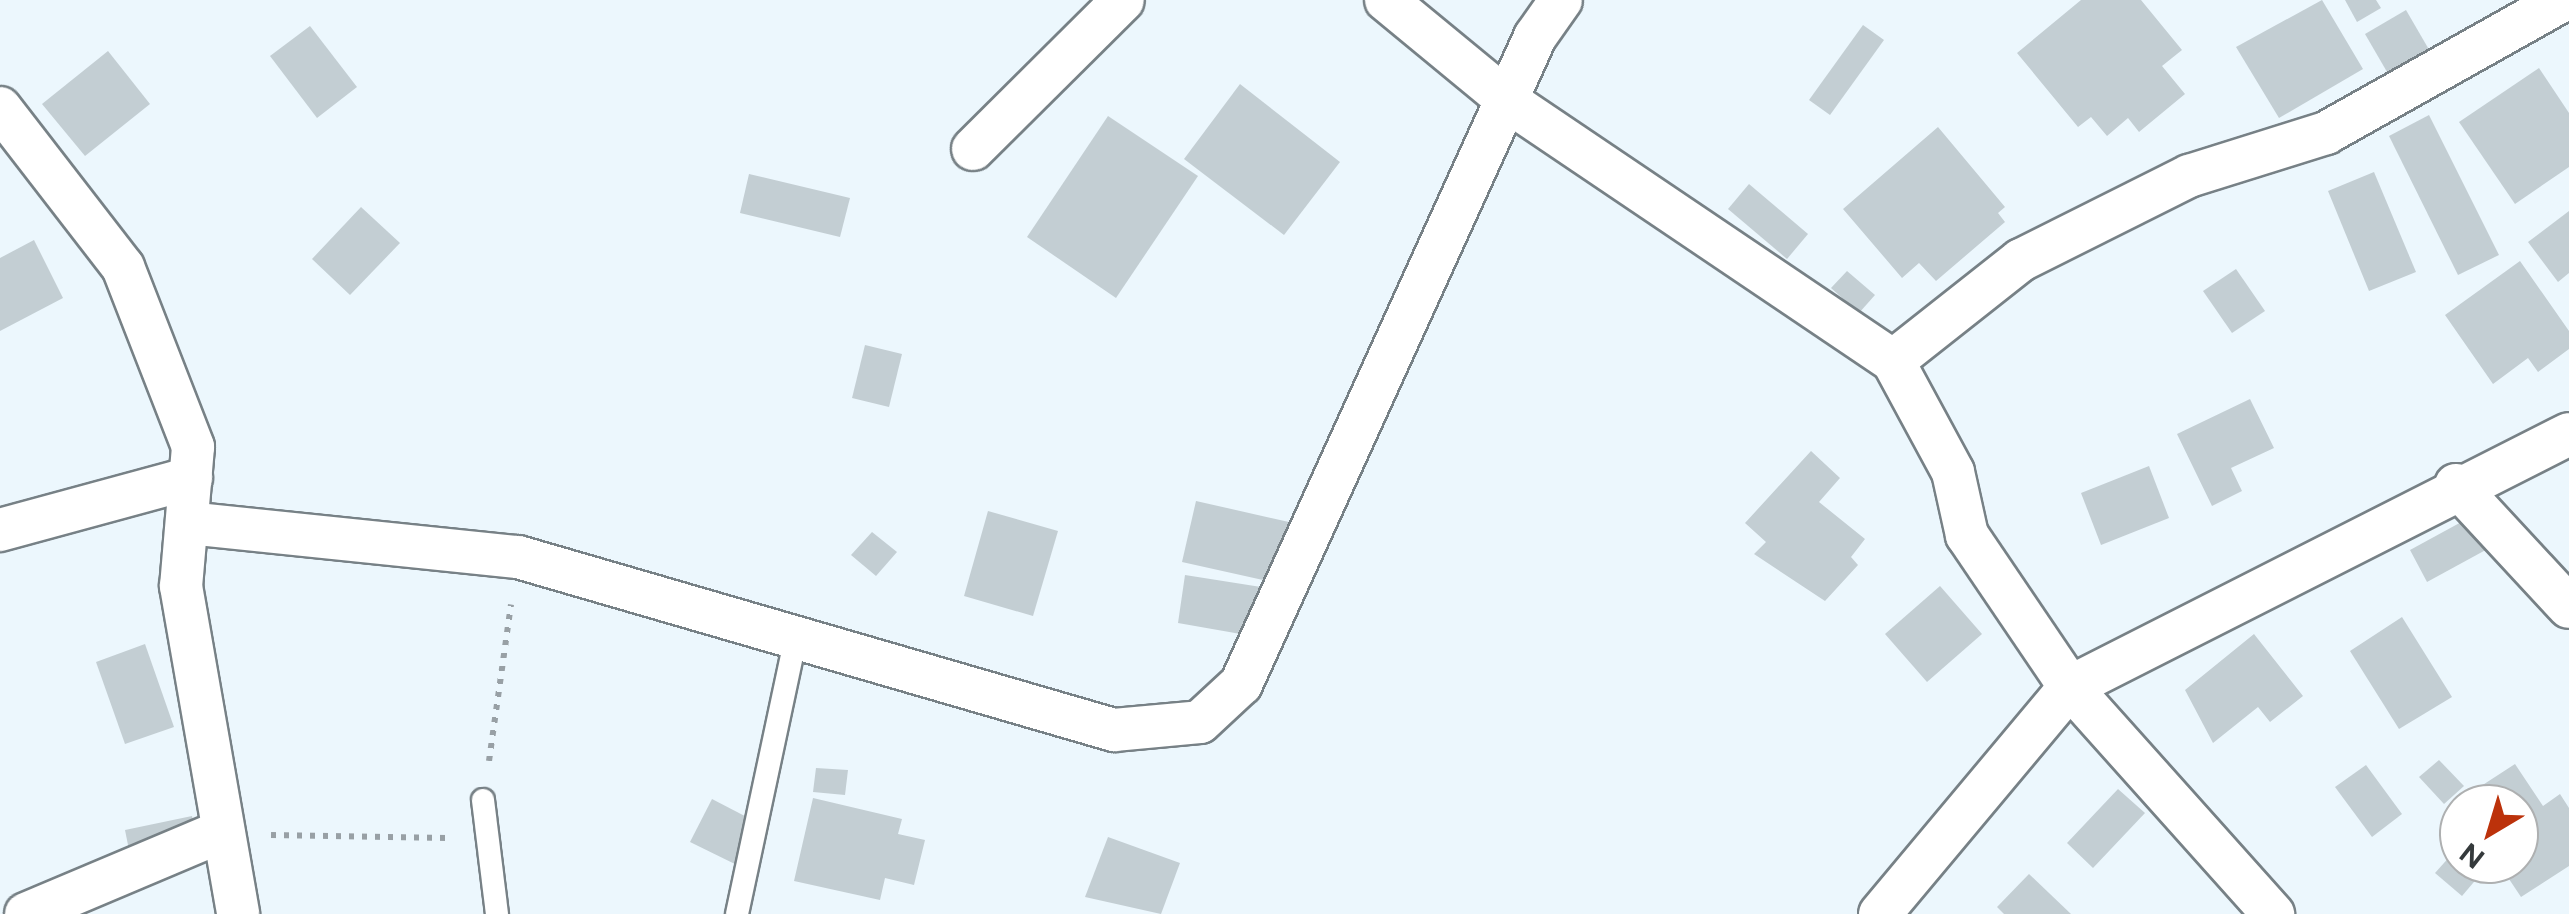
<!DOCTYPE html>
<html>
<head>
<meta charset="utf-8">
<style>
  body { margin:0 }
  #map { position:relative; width:2569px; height:914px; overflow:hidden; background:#ecf7fd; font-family:Figtree,sans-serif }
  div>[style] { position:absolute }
  .building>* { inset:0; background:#c3ced3 }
  .path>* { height:6px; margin-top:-3px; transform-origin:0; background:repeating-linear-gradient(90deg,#98a0a5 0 5px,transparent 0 13px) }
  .roads { filter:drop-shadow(2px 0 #778186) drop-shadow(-2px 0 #778186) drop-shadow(0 2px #778186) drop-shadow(0 -2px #778186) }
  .service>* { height:22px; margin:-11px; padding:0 11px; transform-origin:11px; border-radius:11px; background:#fff }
  .minor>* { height:42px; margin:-21px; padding:0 21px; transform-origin:21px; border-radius:21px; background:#fff }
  span { translate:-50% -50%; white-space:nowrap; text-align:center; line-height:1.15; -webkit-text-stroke:9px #fff; paint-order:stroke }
  .north { position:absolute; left:2439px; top:784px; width:100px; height:100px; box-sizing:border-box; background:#fff; border:2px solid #aeb0b1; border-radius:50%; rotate:218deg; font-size:28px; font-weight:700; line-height:40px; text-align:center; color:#353a3c }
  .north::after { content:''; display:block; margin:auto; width:35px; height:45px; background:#bc320b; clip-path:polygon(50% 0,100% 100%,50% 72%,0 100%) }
</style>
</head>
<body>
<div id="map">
  <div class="building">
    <div style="clip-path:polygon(2081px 0,2141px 0,2182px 50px,2162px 66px,2185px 94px,2139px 132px,2128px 118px,2107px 136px,2091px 117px,2078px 127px,2017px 53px)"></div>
    <div style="clip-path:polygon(2322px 0,2363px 69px,2279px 118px,2236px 47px)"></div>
    <div style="clip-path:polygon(2345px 0,2376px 0,2381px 8px,2357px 22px)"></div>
    <div style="clip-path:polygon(2406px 10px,2442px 72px,2401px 96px,2365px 34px)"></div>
    <div style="clip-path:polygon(1863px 25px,1884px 40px,1830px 115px,1809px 100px)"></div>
    <div style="clip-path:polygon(310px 26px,357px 87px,317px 118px,270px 56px)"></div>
    <div style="clip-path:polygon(108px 51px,150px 104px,85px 156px,42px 104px)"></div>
    <div style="clip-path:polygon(2539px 68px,2569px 113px,2569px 167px,2515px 204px,2459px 122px)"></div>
    <div style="clip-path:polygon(1240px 84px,1340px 162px,1284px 235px,1184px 159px)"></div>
    <div style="clip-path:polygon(2429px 115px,2499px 255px,2458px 275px,2389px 136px)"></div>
    <div style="clip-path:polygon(1108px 116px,1198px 176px,1116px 298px,1027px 237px)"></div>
    <div style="clip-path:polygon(1938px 127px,2005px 207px,1998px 213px,2005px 222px,1936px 281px,1919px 263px,1902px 278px,1843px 209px)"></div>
    <div style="clip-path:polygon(2374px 172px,2416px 272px,2369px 291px,2328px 191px)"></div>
    <div style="clip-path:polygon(749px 174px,850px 198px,840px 237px,740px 213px)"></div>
    <div style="clip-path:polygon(1749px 184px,1808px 234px,1787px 259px,1728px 209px)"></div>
    <div style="clip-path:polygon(361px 207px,400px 243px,350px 295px,312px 259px)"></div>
    <div style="clip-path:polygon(2569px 211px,2569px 273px,2558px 282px,2528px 242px)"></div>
    <div style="clip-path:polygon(34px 240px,63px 298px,0 331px,0 258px)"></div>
    <div style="clip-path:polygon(2520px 261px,2569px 331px,2569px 349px,2538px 372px,2528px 358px,2493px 384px,2445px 315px)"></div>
    <div style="clip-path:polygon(2236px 269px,2265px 311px,2232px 333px,2203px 291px)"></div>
    <div style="clip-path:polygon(1847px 271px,1875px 295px,1859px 313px,1831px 288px)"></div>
    <div style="clip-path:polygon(865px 345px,902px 354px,889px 407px,852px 398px)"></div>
    <div style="clip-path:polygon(2250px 399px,2274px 448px,2231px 468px,2242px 491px,2212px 506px,2177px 434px)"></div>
    <div style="clip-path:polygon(1811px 451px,1840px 478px,1819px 502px,1865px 539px,1851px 557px,1858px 565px,1825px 601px,1754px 554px,1766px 542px,1745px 523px)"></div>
    <div style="clip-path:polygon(2149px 466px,2169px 518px,2101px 545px,2081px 493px)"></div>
    <div style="clip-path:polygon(1196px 501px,1289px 522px,1276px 583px,1182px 562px)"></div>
    <div style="clip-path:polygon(988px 511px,1058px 531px,1033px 616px,964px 596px)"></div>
    <div style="clip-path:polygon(2476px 514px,2493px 546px,2427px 582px,2410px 550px)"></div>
    <div style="clip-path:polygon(872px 532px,897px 552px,876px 576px,851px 555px)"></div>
    <div style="clip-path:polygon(1185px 575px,1261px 587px,1252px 636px,1178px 623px)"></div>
    <div style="clip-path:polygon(1940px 586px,1982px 634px,1927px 682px,1885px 634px)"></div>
    <div style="clip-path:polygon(2402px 617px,2452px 697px,2399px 729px,2350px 651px)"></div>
    <div style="clip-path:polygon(2254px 634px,2303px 696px,2270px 722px,2258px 707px,2213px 743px,2185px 690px)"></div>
    <div style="clip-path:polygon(145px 644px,174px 727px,125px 744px,96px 662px)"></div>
    <div style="clip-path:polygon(2439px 760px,2464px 786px,2444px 804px,2419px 777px)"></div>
    <div style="clip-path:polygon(2515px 764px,2543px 806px,2560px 794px,2569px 808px,2569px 866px,2521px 897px,2499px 864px,2519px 864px,2519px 804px,2458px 801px)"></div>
    <div style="clip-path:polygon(2366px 765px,2402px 814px,2372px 837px,2335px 787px)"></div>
    <div style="clip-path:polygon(816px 768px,848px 770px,845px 795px,813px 792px)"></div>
    <div style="clip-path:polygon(2118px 789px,2145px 813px,2093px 868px,2067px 843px)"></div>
    <div style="clip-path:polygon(813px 798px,902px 819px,898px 834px,925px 840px,914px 885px,885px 878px,880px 900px,794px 881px)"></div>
    <div style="clip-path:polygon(712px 799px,764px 826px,743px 868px,690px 842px)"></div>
    <div style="clip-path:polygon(192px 816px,200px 854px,133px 870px,125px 830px)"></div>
    <div style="clip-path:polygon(1108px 837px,1180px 863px,1161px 914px,1085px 897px)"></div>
    <div style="clip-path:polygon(2452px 854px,2479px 876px,2462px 896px,2435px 873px)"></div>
    <div style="clip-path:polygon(2029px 874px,2071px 914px,2004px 914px,1997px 907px)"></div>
  </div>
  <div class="path">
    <div style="left:489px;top:761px;width:158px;rotate:-82deg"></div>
    <div style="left:271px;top:835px;width:176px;rotate:1deg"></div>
  </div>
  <div class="roads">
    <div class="service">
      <div style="left:483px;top:800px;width:115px;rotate:83deg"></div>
      <div style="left:737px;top:914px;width:283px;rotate:-78deg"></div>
    </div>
    <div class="minor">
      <div style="left:1386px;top:0;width:163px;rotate:39.5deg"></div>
      <div style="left:1512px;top:104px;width:460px;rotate:34deg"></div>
      <div style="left:1893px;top:361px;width:126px;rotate:61.6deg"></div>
      <div style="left:1953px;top:472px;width:65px;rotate:77.5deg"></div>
      <div style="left:1967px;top:535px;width:184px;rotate:55.9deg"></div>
      <div style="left:2070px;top:687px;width:305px;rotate:48.2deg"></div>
      <div style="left:0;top:108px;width:201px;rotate:52.3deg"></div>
      <div style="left:123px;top:267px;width:193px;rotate:68.7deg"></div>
      <div style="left:193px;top:447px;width:140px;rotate:94.9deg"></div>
      <div style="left:181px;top:586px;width:333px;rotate:80.1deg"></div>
      <div style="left:973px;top:149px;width:211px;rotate:-44.8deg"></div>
      <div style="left:1893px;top:361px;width:163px;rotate:-38.3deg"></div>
      <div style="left:2021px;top:260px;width:188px;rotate:-26.6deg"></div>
      <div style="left:2189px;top:176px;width:144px;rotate:-17.4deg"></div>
      <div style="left:2326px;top:133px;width:272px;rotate:-29.3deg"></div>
      <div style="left:2456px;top:485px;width:166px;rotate:47.2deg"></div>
      <div style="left:188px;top:523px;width:332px;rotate:5.9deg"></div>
      <div style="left:518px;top:557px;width:621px;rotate:16.19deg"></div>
      <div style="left:1114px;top:730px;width:86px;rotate:-5.3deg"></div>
      <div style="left:1200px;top:722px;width:56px;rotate:-42.8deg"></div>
      <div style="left:1241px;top:684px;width:711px;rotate:-65.56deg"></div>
      <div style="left:1535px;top:37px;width:45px;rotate:-54.9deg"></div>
      <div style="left:0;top:530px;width:198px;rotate:-15.2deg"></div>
      <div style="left:26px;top:914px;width:211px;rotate:-22.9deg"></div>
      <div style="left:1880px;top:914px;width:296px;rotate:-50.1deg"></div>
      <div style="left:2070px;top:687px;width:559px;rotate:-26.89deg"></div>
    </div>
  </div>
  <div class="north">N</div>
</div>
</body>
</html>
